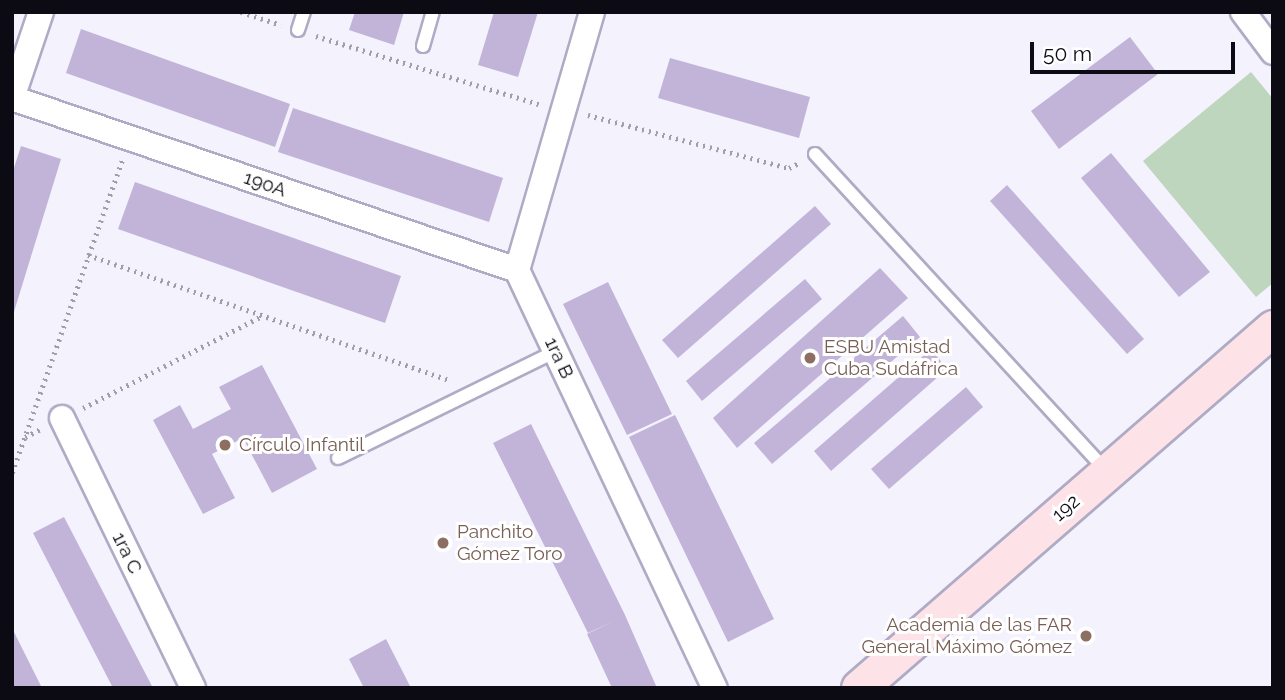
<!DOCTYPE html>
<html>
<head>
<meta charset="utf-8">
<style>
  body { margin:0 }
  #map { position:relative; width:1285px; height:700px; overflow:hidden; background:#f3f2fd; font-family:Raleway,sans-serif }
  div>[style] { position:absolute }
  .green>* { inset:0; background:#bed5be }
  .building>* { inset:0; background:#c2b4d9 }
  .path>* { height:4.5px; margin-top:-2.25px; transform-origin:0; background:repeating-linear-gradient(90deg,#a09ea9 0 2px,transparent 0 7px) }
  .roads { filter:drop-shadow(2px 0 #afabc5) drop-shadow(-2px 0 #afabc5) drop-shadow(0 2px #afabc5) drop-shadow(0 -2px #afabc5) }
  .lane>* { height:12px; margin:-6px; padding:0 6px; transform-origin:6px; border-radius:6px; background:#fff }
  .street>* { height:24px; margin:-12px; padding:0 12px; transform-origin:12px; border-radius:12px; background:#fff }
  .secondary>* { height:35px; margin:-17.5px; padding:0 17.5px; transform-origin:17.5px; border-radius:17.5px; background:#fde3e8 }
  .dots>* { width:19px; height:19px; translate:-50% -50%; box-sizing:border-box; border:4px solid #fff; border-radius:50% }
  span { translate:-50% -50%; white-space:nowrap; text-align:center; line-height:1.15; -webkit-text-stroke:6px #fff; paint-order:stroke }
  .street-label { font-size:19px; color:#0c0a13 }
  .education-label { font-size:19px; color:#785e54 }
  .left { translate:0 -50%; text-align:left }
  .right { translate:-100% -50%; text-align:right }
  .frame { position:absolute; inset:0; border:14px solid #0c0a13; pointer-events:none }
  .scale { position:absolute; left:1030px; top:42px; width:205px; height:32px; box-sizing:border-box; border:4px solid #0c0a13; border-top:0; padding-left:9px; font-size:21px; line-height:24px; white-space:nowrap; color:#0c0a13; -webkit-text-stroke:5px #fff; paint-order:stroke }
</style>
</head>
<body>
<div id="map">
  <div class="green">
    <div style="clip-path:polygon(1251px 72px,1273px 99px,1273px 283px,1256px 297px,1143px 161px)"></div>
  </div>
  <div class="building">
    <div style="clip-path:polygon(355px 12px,404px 12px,394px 45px,349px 30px)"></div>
    <div style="clip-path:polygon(494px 12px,538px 12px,518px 77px,478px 65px)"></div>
    <div style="clip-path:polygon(81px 29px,290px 104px,275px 147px,66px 73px)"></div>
    <div style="clip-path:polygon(1130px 37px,1158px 74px,1059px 149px,1031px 111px)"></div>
    <div style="clip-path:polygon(670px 58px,810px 97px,799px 138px,658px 98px)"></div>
    <div style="clip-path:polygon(293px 108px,503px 178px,489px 222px,278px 152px)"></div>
    <div style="clip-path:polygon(21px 146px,61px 159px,13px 315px,12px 174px)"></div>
    <div style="clip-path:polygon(1111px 153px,1210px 272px,1179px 297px,1081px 178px)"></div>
    <div style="clip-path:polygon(135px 182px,401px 276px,385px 323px,118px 229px)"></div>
    <div style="clip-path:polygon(1007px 185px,1144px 339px,1127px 354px,990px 201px)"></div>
    <div style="clip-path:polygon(815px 206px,831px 224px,678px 358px,662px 340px)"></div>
    <div style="clip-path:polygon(880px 268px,908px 298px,737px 448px,713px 418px)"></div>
    <div style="clip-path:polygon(805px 279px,822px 299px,702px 401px,686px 381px)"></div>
    <div style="clip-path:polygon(608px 282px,672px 414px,627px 435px,563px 304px)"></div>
    <div style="clip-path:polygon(903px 316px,920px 337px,772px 464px,754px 443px)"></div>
    <div style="clip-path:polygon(931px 349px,947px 369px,831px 471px,814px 451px)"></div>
    <div style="clip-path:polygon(262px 365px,317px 469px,272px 493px,243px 438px,212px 454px,235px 498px,203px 514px,153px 420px,180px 405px,193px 429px,231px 409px,219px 387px)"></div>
    <div style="clip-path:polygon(966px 387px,983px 407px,889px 489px,871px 469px)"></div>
    <div style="clip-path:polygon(675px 415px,774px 619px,728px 642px,629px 437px)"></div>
    <div style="clip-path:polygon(531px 424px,625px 615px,657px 688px,612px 688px,587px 634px,614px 621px,588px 633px,493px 443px)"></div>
    <div style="clip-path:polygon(64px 517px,153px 688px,113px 688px,33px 533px)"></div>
    <div style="clip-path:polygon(12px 628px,42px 688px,12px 688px)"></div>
    <div style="clip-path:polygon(386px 639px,411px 688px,364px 688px,349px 659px)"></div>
  </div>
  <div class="path">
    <div style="left:241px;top:12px;width:42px;rotate:18deg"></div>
    <div style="left:316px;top:36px;width:233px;rotate:17deg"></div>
    <div style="left:588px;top:115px;width:208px;rotate:14.8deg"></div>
    <div style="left:789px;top:168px;width:11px;rotate:-27deg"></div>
    <div style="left:88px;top:255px;width:384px;rotate:19.1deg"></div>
    <div style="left:83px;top:408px;width:201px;rotate:-27.2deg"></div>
    <div style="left:25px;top:437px;width:18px;rotate:-27deg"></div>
    <div style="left:12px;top:473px;width:332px;rotate:-70.6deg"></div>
  </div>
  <div class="roads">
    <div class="lane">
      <div style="left:298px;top:30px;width:19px;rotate:-72deg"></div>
      <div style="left:423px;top:46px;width:35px;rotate:-74deg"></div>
      <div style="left:815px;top:154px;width:430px;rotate:47.4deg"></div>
      <div style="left:338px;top:458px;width:243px;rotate:-26.1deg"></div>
    </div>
    <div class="street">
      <div style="left:592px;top:12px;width:269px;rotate:106.2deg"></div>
      <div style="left:517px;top:270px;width:463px;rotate:64.7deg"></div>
      <div style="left:1243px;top:12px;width:50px;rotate:53.1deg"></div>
      <div style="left:12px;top:98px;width:533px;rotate:18.81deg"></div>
      <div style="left:12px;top:98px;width:91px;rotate:-71.4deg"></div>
      <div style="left:62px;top:418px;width:300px;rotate:64.1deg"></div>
    </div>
    <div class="secondary">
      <div style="left:859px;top:688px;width:549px;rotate:-41.01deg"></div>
    </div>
  </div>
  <div class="dots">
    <div style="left:810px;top:358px;background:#8d6e63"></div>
    <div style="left:225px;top:445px;background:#8d6e63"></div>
    <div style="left:443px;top:543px;background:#8d6e63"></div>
    <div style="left:1086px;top:636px;background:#8d6e63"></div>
  </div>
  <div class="street-label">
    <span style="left:265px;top:184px;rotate:19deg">190A</span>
    <span style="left:559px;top:358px;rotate:65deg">1ra B</span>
    <span style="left:1066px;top:508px;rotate:-41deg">192</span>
    <span style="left:127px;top:553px;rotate:64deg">1ra C</span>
  </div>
  <div class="education-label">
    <span class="left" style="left:824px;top:358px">ESBU Amistad<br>Cuba Sudáfrica</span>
    <span class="left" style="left:239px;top:445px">Círculo Infantil</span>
    <span class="left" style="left:457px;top:543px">Panchito<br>Gómez Toro</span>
    <span class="right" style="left:1072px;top:636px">Academia de las FAR<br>General Máximo Gómez</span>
  </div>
  <div class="frame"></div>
  <div class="scale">50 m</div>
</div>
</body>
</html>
